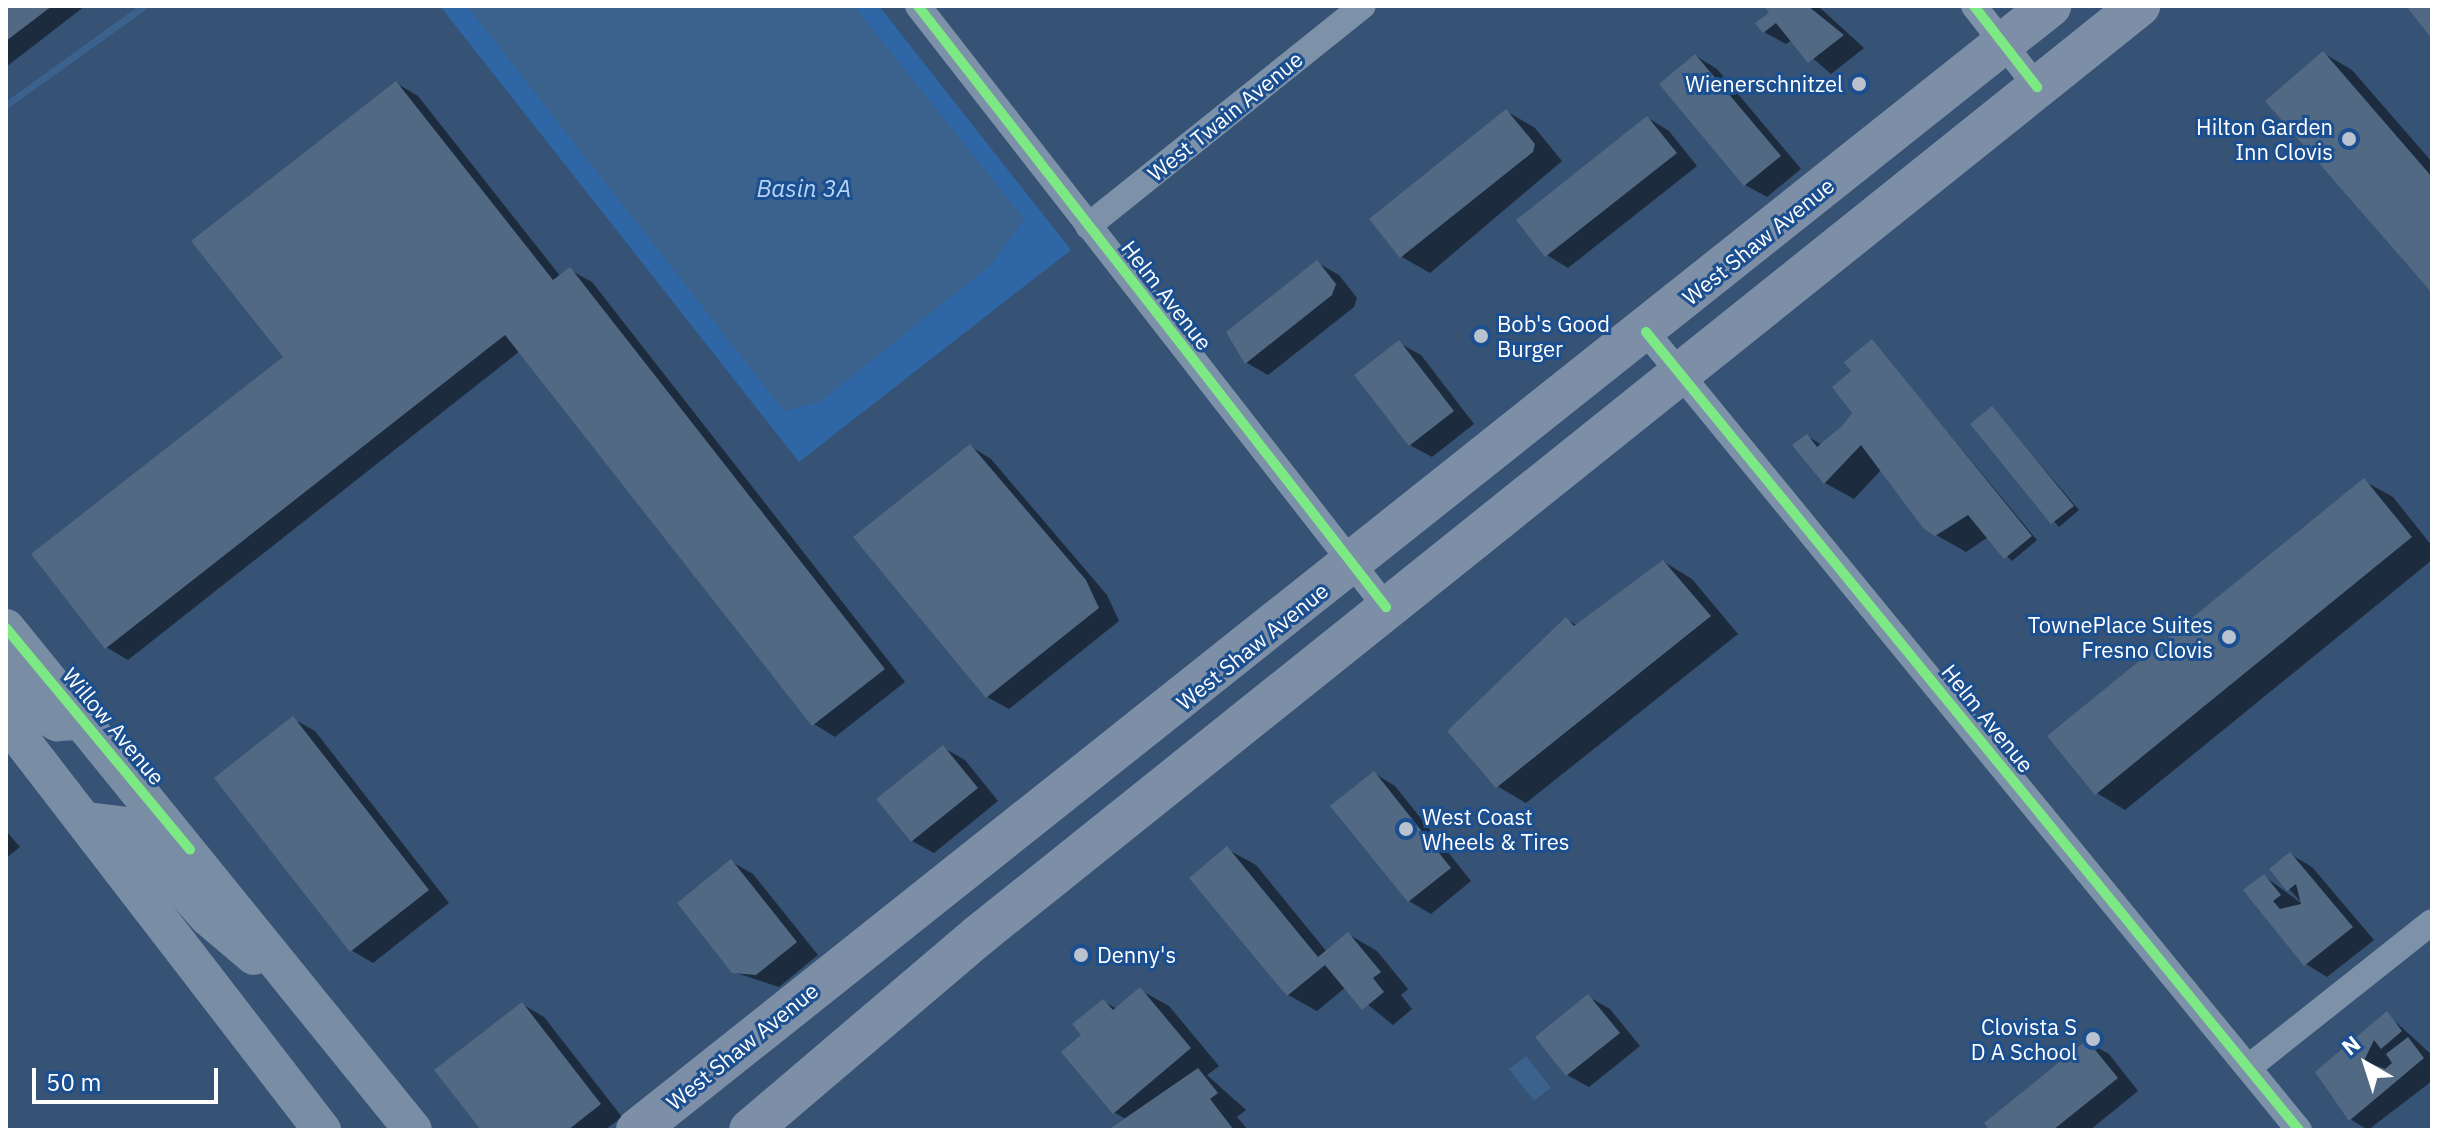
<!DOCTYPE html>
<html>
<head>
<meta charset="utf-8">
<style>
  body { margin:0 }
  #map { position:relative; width:2438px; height:1136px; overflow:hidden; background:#365274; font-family:"IBM Plex Sans",sans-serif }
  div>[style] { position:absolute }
  .green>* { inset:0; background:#2f66a5 }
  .water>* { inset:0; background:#3b618d }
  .shadow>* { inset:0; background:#0007 }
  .stream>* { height:7px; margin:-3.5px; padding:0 3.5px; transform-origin:3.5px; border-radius:3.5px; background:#3b618d }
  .building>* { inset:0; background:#526984 }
  .street>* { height:26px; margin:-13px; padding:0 13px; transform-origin:13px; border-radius:13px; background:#7d92a8 }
  .secondary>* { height:38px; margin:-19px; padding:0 19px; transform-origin:19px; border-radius:19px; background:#798da4 }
  .primary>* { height:42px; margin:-21px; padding:0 21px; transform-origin:21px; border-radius:21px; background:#7d8ea7 }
  .cycleway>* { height:10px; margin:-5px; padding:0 5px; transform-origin:5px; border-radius:5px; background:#7ce984 }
  .dots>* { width:22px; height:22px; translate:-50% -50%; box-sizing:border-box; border:4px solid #1b4f8f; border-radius:50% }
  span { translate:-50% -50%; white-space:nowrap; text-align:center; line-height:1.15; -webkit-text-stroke:6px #1b4f8f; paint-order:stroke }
  .poi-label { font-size:22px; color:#fff }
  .right { translate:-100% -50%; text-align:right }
  .left { translate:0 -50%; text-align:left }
  .street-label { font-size:22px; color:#fff }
  .water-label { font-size:24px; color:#b5d3f5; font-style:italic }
  .frame { position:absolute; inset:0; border:8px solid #fff; pointer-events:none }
  .north { position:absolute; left:2326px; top:1024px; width:80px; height:80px; -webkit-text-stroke:6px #1b4f8f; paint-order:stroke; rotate:321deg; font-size:22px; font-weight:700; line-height:32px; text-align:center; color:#fff }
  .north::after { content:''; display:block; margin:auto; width:28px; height:36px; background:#fff; clip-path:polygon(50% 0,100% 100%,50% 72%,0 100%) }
  .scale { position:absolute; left:32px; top:1068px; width:186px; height:36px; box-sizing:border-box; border:4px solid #fff; border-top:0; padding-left:10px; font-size:24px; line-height:28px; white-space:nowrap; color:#fff; -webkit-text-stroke:6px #1b4f8f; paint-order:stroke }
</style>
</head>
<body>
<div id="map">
  <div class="green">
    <div style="clip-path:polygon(440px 6px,879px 6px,1071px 250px,799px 462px)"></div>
  </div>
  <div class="water">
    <div style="clip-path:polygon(467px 6px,854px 6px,1024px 219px,993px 263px,820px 402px,784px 411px)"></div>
    <div style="clip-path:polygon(1526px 1056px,1551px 1088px,1534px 1101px,1509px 1069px)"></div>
  </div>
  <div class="shadow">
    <div style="clip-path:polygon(6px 6px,85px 6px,6px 67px)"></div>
    <div style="clip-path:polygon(1766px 6px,1818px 6px,1864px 48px,1831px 74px,1792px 40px,1786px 44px,1764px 32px,1772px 13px)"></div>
    <div style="clip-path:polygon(2323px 53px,2352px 70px,2432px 162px,2432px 290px)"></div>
    <div style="clip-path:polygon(1696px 56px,1717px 69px,1801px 169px,1767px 197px,1745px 185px)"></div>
    <div style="clip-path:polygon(396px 83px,418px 96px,561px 277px,570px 270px,592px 282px,905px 682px,835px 737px,814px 724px,520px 351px,128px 660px,106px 647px,286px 357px)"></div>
    <div style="clip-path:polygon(1506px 111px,1535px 128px,1562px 161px,1430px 273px,1402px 257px)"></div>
    <div style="clip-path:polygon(1648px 118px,1669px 131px,1697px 166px,1568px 268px,1547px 255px)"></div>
    <div style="clip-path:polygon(1318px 263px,1339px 275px,1357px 298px,1354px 307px,1268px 375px,1247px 363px,1229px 333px)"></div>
    <div style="clip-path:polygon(1872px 341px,2037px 540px,2012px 561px,1988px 537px,1966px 552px,1936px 535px,1882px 469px,1854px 499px,1825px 483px,1795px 446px,1807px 436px,1822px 445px,1844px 427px,1855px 412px,1854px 371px)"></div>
    <div style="clip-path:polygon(1399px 343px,1421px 355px,1474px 424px,1432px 457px,1410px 445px,1356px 375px)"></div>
    <div style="clip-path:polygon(1993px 409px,2079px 510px,2059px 527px,1973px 425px)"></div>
    <div style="clip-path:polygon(970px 446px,991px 459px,1107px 595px,1119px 621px,1009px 709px,987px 697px)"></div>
    <div style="clip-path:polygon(2364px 481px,2393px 497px,2432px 546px,2432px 560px,2125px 810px,2097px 793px)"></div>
    <div style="clip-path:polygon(1664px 562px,1692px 579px,1738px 634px,1526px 803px,1497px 786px,1566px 619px,1578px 626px)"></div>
    <div style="clip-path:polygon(293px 719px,315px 731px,449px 903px,373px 963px,351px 950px)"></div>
    <div style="clip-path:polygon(944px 748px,965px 760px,998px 801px,934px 853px,912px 841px)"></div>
    <div style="clip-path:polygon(1374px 773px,1395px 786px,1471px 881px,1431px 914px,1409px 901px)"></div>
    <div style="clip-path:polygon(6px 831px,20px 847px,6px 858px)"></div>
    <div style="clip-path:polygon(1227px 849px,1256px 865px,1327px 952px,1348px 934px,1377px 951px,1408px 989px,1401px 995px,1412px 1009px,1393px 1025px,1346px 987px,1317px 1011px,1288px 995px)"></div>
    <div style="clip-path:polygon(2290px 854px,2312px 867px,2374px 940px,2327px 977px,2306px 964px,2246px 891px,2264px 876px,2304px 905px,2289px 889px)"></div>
    <div style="clip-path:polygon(732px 862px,753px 874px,818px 955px,779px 987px,733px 972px)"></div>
    <div style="clip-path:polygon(1140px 990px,1169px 1006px,1219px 1066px,1207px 1075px,1246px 1110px,1237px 1117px,1248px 1130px,1112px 1130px,1127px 1120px,1114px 1112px,1084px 1035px,1103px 1001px,1117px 1009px)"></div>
    <div style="clip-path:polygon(1589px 997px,1610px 1009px,1640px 1046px,1589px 1087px,1567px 1075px)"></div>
    <div style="clip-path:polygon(522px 1004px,544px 1017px,622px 1117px,605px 1130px,483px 1130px)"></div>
    <div style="clip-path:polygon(2387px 1014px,2432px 1055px,2432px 1081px,2368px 1130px,2350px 1119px,2318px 1073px)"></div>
    <div style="clip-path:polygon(2087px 1042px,2109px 1054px,2138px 1091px,2090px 1130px,1992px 1130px)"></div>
  </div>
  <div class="stream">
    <div style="left:6px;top:105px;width:170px;rotate:-35.7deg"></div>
  </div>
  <div class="building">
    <div style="clip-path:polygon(6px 6px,52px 6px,6px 41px)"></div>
    <div style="clip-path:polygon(1764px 6px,1808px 6px,1844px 35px,1808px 63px,1776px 23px,1763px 33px,1755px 23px,1769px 13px)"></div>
    <div style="clip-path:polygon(2406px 6px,2432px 6px,2432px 39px)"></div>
    <div style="clip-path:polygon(2323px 51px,2432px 177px,2432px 293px,2265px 101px)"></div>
    <div style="clip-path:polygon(1695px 54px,1781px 156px,1744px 186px,1659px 84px)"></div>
    <div style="clip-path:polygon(396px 81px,553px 280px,570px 267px,885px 669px,812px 726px,505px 335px,105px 649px,31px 554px,283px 357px,191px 241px)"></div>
    <div style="clip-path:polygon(1506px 109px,1535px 144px,1533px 152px,1400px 258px,1369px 219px)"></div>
    <div style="clip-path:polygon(1647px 116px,1677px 153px,1545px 257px,1516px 220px)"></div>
    <div style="clip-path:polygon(1317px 260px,1336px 284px,1332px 295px,1245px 364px,1226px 332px)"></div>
    <div style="clip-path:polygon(1872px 339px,2032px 536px,2004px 559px,1968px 515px,1935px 536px,1923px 528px,1861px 445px,1824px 484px,1792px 445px,1807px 434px,1817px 447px,1842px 426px,1852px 413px,1832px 387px,1851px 371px,1844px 362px)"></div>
    <div style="clip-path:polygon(1399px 340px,1454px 411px,1409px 446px,1354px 375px)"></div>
    <div style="clip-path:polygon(1992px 406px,2074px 506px,2051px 524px,1970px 424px)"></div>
    <div style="clip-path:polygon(970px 444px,1086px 580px,1099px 608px,986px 698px,853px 537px)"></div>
    <div style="clip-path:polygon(2364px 478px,2412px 537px,2095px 795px,2047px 736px)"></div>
    <div style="clip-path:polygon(1663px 560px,1711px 616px,1496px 788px,1447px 731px,1566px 617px,1574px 626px)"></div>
    <div style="clip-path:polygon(293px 716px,429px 890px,350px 952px,214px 778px)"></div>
    <div style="clip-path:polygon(943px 745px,978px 788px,911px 842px,876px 799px)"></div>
    <div style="clip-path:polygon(1374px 771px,1451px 868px,1408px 902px,1330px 806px)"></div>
    <div style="clip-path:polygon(1227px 846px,1318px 957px,1348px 932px,1381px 972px,1373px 978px,1384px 992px,1362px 1010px,1325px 965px,1287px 996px,1189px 878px)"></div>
    <div style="clip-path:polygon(2290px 852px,2353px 927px,2304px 966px,2243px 890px,2264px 874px,2281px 895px,2273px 901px,2280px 909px,2301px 904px,2296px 884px,2287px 891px,2269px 869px)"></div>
    <div style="clip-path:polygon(731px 859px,797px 942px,756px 975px,732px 973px,677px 903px)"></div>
    <div style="clip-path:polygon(1140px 987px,1191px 1048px,1113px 1114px,1061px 1052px,1081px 1035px,1072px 1024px,1103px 999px,1113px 1010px)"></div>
    <div style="clip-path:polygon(1588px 994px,1620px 1033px,1566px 1076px,1535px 1037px)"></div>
    <div style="clip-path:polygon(522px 1002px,601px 1104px,568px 1130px,481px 1130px,434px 1070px)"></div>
    <div style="clip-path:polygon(2387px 1011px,2402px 1031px,2381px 1049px,2374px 1040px,2364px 1061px,2385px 1069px,2392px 1063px,2386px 1054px,2408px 1037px,2424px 1058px,2349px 1121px,2315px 1072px)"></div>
    <div style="clip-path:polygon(2087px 1040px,2118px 1078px,2053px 1130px,1989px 1130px,1984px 1123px)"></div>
    <div style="clip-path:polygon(1198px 1068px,1218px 1093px,1210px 1099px,1234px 1130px,1108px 1130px)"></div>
  </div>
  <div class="street">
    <div style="left:918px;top:6px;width:762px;rotate:52.09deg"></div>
    <div style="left:1974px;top:6px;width:103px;rotate:52.1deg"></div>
    <div style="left:1088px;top:226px;width:352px;rotate:-38.7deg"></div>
    <div style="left:1646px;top:332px;width:1031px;rotate:50.71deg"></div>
    <div style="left:2249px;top:1067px;width:233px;rotate:-38.4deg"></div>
  </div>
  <div class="secondary">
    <div style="left:6px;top:628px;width:646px;rotate:50.97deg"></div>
    <div style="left:6px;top:676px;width:44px;rotate:48.7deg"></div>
    <div style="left:35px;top:709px;width:26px;rotate:31deg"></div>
    <div style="left:57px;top:722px;width:27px;rotate:-2deg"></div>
    <div style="left:6px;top:720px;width:518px;rotate:52.38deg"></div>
    <div style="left:87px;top:821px;width:41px;rotate:7deg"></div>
    <div style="left:128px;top:826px;width:121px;rotate:48.7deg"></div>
    <div style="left:208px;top:917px;width:60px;rotate:40.3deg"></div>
  </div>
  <div class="primary">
    <div style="left:637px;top:1130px;width:1806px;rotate:-38.5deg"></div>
    <div style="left:750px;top:1130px;width:299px;rotate:-40.4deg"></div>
    <div style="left:978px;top:936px;width:1488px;rotate:-38.7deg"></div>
  </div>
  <div class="cycleway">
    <div style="left:918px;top:6px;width:762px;rotate:52.09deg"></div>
    <div style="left:1974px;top:6px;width:103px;rotate:52.1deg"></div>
    <div style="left:1646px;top:332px;width:1031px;rotate:50.71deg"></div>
    <div style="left:6px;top:628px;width:288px;rotate:50.3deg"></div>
  </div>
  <div class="dots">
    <div style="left:1859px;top:84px;background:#b9c2ce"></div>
    <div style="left:2349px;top:139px;background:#b9c2ce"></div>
    <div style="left:1481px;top:336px;background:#b9c2ce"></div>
    <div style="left:2229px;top:637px;background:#b9c2ce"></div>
    <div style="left:1406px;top:829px;background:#b9c2ce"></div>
    <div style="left:1081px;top:955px;background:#b9c2ce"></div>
    <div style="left:2093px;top:1039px;background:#b9c2ce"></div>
  </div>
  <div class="poi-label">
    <span class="right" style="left:1843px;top:84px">Wienerschnitzel</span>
    <span class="right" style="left:2333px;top:139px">Hilton Garden<br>Inn Clovis</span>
    <span class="left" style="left:1497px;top:336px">Bob's Good<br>Burger</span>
    <span class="right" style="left:2213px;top:637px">TownePlace Suites<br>Fresno Clovis</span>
    <span class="left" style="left:1422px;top:829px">West Coast<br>Wheels &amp; Tires</span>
    <span class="left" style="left:1097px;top:955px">Denny's</span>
    <span class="right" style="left:2077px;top:1039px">Clovista S<br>D A School</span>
  </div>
  <div class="street-label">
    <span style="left:1225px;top:116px;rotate:-39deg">West Twain Avenue</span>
    <span style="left:1758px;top:241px;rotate:-39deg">West Shaw Avenue</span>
    <span style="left:1167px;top:295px;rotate:52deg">Helm Avenue</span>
    <span style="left:1252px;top:646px;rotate:-39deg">West Shaw Avenue</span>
    <span style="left:1988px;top:718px;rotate:51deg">Helm Avenue</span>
    <span style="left:114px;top:726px;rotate:50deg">Willow Avenue</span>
    <span style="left:742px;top:1046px;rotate:-39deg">West Shaw Avenue</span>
  </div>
  <div class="water-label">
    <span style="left:804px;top:189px">Basin 3A</span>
  </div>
  <div class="frame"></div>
  <div class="north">N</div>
  <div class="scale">50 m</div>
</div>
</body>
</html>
